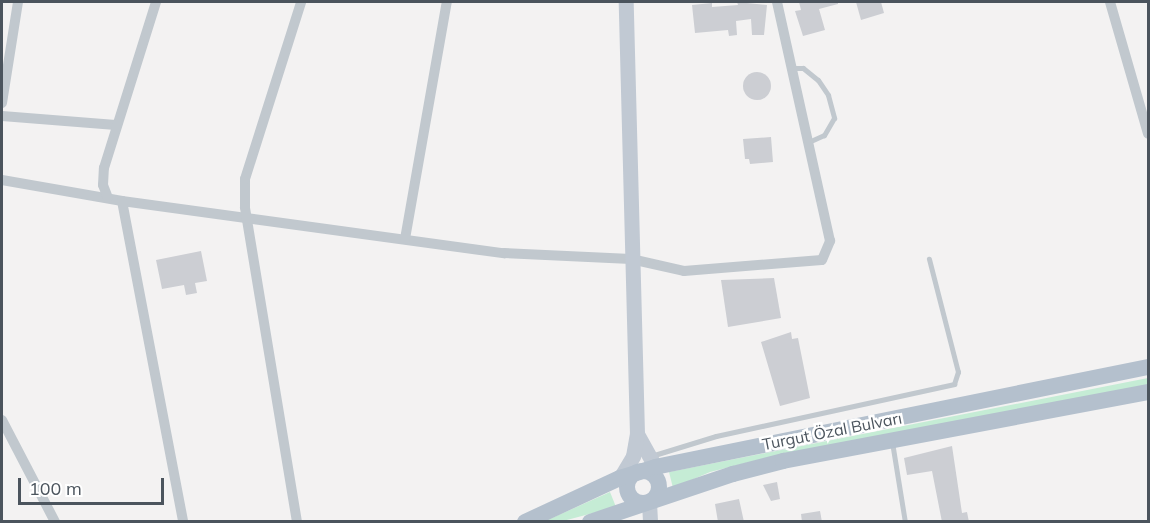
<!DOCTYPE html>
<html>
<head>
<meta charset="utf-8">
<style>
  body { margin:0 }
  #map { position:relative; width:1150px; height:523px; overflow:hidden; background:#f3f2f2; font-family:Mulish,sans-serif }
  div>[style] { position:absolute }
  .green>* { inset:0; background:#c5ecd5 }
  .building>* { inset:0; background:#ccced3 }
  .round { border-radius:50% }
  .lane>* { height:5px; margin:-2.5px; padding:0 2.5px; transform-origin:2.5px; border-radius:2.5px; background:#c1c8ce }
  .street>* { height:10px; margin:-5px; padding:0 5px; transform-origin:5px; border-radius:5px; background:#c1c8ce }
  .secondary>* { height:15px; margin:-7.5px; padding:0 7.5px; transform-origin:7.5px; border-radius:7.5px; background:#c1c9d3 }
  .primary>* { height:16px; margin:-8px; padding:0 8px; transform-origin:8px; border-radius:8px; background:#b4c0cd }
  .primary>.ring { margin:-8px; padding:0; box-sizing:content-box; background:none; border:16px solid #b4c0cd; border-radius:50% }
  span { translate:-50% -50%; white-space:nowrap; text-align:center; line-height:1.15; -webkit-text-stroke:5px #fff; paint-order:stroke }
  .street-label { font-size:16px; color:#4b545d }
  .frame { position:absolute; inset:0; border:3px solid #4b545d; pointer-events:none }
  .scale { position:absolute; left:18px; top:478px; width:146px; height:27px; box-sizing:border-box; border:3px solid #4b545d; border-top:0; padding-left:8px; font-size:18px; line-height:21px; white-space:nowrap; color:#4b545d; -webkit-text-stroke:4px #fff; paint-order:stroke }
</style>
</head>
<body>
<div id="map">
  <div class="green">
    <div style="clip-path:polygon(1148px 378px,1148px 385px,770px 457px,710px 472px,673px 488px,669px 472px)"></div>
    <div style="clip-path:polygon(610px 492px,616px 507px,563px 521px,543px 522px)"></div>
  </div>
  <div class="building">
    <div style="clip-path:polygon(737px 2px,767px 5px,764px 35px,752px 35px,751px 19px,736px 21px,737px 35px,729px 36px,728px 30px,695px 33px,692px 5px,712px 3px,712px 7px,738px 5px)"></div>
    <div style="clip-path:polygon(799px 2px,838px 2px,838px 4px,819px 9px,825px 30px,803px 36px,795px 11px,801px 10px)"></div>
    <div style="clip-path:polygon(856px 2px,881px 2px,884px 13px,861px 20px)"></div>
    <div class="round" style="left:743px;top:72px;width:28px;height:28px"></div>
    <div style="clip-path:polygon(771px 137px,773px 162px,750px 164px,749px 159px,745px 159px,743px 139px)"></div>
    <div style="clip-path:polygon(201px 251px,207px 281px,195px 283px,197px 293px,186px 295px,184px 285px,162px 289px,156px 260px)"></div>
    <div style="clip-path:polygon(774px 278px,781px 318px,728px 327px,721px 280px)"></div>
    <div style="clip-path:polygon(791px 332px,792px 339px,798px 338px,810px 398px,780px 406px,761px 342px)"></div>
    <div style="clip-path:polygon(952px 446px,962px 513px,967px 512px,969px 522px,942px 522px,932px 471px,907px 475px,904px 458px)"></div>
    <div style="clip-path:polygon(777px 482px,780px 499px,771px 501px,763px 485px)"></div>
    <div style="clip-path:polygon(739px 499px,744px 522px,718px 522px,715px 504px)"></div>
    <div style="clip-path:polygon(820px 511px,822px 522px,802px 522px,801px 514px)"></div>
  </div>
  <div class="lane">
    <div style="left:792px;top:68px;width:11px"></div>
    <div style="left:803px;top:68px;width:19px;rotate:39deg"></div>
    <div style="left:818px;top:80px;width:18px;rotate:56deg"></div>
    <div style="left:828px;top:95px;width:24px;rotate:75deg"></div>
    <div style="left:834px;top:118px;width:20px;rotate:120deg"></div>
    <div style="left:824px;top:135px;width:17px;rotate:156deg"></div>
    <div style="left:892px;top:442px;width:81px;rotate:80.8deg"></div>
    <div style="left:651px;top:456px;width:68px;rotate:-17.1deg"></div>
    <div style="left:716px;top:436px;width:244px;rotate:-12.3deg"></div>
    <div style="left:954px;top:384px;width:13px;rotate:-72deg"></div>
    <div style="left:958px;top:372px;width:117px;rotate:-104.4deg"></div>
  </div>
  <div class="street">
    <div style="left:1110px;top:2px;width:137px;rotate:73.9deg"></div>
    <div style="left:2px;top:103px;width:102px;rotate:-81deg"></div>
    <div style="left:2px;top:116px;width:114px;rotate:4.5deg"></div>
    <div style="left:2px;top:180px;width:122px;rotate:9.9deg"></div>
    <div style="left:122px;top:201px;width:386px;rotate:7.8deg"></div>
    <div style="left:504px;top:253px;width:127px;rotate:2.7deg"></div>
    <div style="left:631px;top:259px;width:54px;rotate:12.8deg"></div>
    <div style="left:684px;top:271px;width:138px;rotate:-4.6deg"></div>
    <div style="left:822px;top:260px;width:21px;rotate:-67deg"></div>
    <div style="left:830px;top:241px;width:245px;rotate:-102.5deg"></div>
    <div style="left:108px;top:198px;width:14px;rotate:-111deg"></div>
    <div style="left:103px;top:185px;width:17px;rotate:-87deg"></div>
    <div style="left:104px;top:168px;width:174px;rotate:-72.6deg"></div>
    <div style="left:122px;top:201px;width:327px;rotate:79.2deg"></div>
    <div style="left:405px;top:239px;width:241px;rotate:-80deg"></div>
    <div style="left:2px;top:420px;width:115px;rotate:62.5deg"></div>
    <div style="left:297px;top:522px;width:319px;rotate:-99.4deg"></div>
    <div style="left:245px;top:207px;width:28px;rotate:-90deg"></div>
    <div style="left:245px;top:179px;width:186px;rotate:-72.4deg"></div>
  </div>
  <div class="secondary">
    <div style="left:637px;top:434px;width:38px;rotate:61deg"></div>
    <div style="left:620px;top:478px;width:26px;rotate:-59deg"></div>
    <div style="left:633px;top:456px;width:22px;rotate:-80deg"></div>
    <div style="left:637px;top:434px;width:432px;rotate:-91.5deg"></div>
    <div style="left:649px;top:502px;width:20px;rotate:87deg"></div>
  </div>
  <div class="primary">
    <div class="ring" style="left:627px;top:471px;width:16px;height:16px"></div>
    <div style="left:525px;top:522px;width:105px;rotate:-24.9deg"></div>
    <div style="left:620px;top:478px;width:37px;rotate:-17deg"></div>
    <div style="left:655px;top:467px;width:503px;rotate:-11.47deg"></div>
    <div style="left:590px;top:522px;width:151px;rotate:-18.6deg"></div>
    <div style="left:733px;top:474px;width:52px;rotate:-14.6deg"></div>
    <div style="left:783px;top:461px;width:371px;rotate:-10.7deg"></div>
  </div>
  <div class="street-label">
    <span style="left:832px;top:431px;rotate:-11deg">Turgut Özal Bulvarı</span>
  </div>
  <div class="frame"></div>
  <div class="scale">100 m</div>
</div>
</body>
</html>
